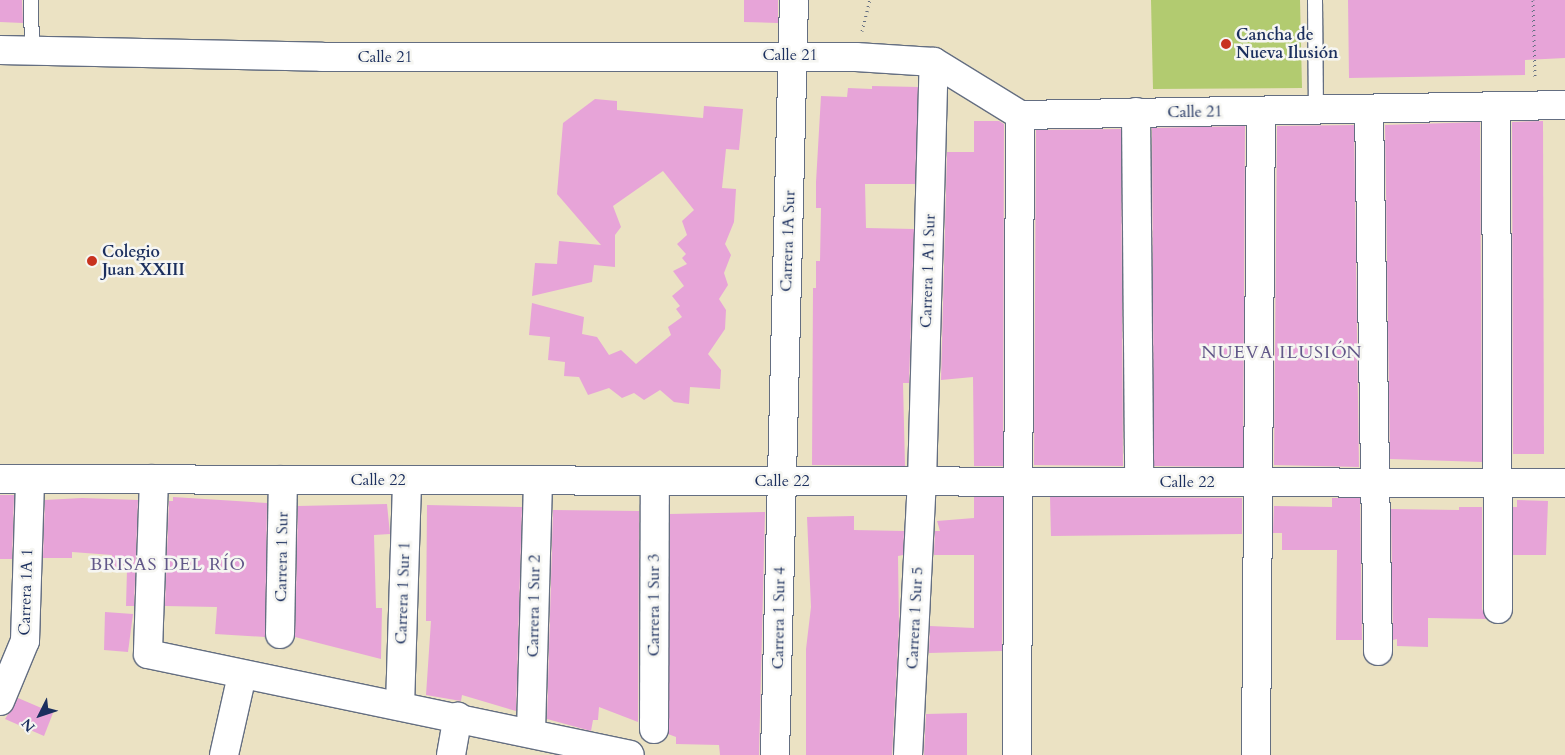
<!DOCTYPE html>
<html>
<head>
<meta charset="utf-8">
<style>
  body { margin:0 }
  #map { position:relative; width:1565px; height:755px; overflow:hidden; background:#ebe2c3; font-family:Cardo,serif }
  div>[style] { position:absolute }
  .green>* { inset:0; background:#b2cb70 }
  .building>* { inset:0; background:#e7a4d8 }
  .path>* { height:3px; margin-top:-1.5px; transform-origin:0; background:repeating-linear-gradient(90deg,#646e81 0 1px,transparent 0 5px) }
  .roads { filter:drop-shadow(1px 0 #646e81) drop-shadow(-1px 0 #646e81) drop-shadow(0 1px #646e81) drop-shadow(0 -1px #646e81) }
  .service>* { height:14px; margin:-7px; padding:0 7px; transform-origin:7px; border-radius:7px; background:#fff }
  .minor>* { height:28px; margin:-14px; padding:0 14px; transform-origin:14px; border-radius:14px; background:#fff }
  .dots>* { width:14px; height:14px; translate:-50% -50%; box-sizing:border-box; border:2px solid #f6f6f2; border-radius:50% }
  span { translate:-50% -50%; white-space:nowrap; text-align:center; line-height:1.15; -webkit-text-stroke:5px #f6f6f2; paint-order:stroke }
  .poi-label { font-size:16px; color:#1b2f5e; font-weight:700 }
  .left { translate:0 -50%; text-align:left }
  .street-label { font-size:16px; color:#1b2f5e }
  .neighbourhood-label { font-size:18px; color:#625889; letter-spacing:1px }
  .north { position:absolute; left:15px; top:690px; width:50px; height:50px; -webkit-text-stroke:4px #f6f6f2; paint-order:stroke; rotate:229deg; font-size:14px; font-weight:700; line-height:20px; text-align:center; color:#1b2f5e }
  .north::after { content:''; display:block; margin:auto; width:18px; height:22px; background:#1b2f5e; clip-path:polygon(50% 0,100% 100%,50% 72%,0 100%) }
</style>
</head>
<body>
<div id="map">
  <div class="green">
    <div style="clip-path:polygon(1151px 0,1300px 0,1302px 88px,1153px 89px)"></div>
  </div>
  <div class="building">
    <div style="clip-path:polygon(0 0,22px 0,23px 23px,0 22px)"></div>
    <div style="clip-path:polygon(744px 0,778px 0,778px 23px,744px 22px)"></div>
    <div style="clip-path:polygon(1348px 0,1565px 0,1565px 58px,1525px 60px,1525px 75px,1349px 78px)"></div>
    <div style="clip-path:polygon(872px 86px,918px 87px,915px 184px,865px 184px,866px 228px,914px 229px,909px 383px,903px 383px,905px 466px,812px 465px,813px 288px,816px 288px,816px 261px,820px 261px,821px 208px,816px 208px,816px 182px,821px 96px,847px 97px,848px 88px,872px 89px)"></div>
    <div style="clip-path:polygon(595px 99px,617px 101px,617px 110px,703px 118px,704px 106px,743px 109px,739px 150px,726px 149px,722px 188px,736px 189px,734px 222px,725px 244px,731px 255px,724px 273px,728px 285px,719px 299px,726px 310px,725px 329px,708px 354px,721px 370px,720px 389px,690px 387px,689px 404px,674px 402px,660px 390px,644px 400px,634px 393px,622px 398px,609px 388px,588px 395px,579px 377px,564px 376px,565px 362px,548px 360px,550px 337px,529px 335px,532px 303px,584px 317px,582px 334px,597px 337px,609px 355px,621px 350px,636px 364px,671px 335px,668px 327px,682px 317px,676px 309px,680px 306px,672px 296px,684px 286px,673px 271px,687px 264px,682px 258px,686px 254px,677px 244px,687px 235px,682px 221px,694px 210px,663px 171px,613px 206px,621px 227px,615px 235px,615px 267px,594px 265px,592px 282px,532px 296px,535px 263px,557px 264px,559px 241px,601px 245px,557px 194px,563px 123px)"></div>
    <div style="clip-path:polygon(974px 121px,999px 121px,1004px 124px,1003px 466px,974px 466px,973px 377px,941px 380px,947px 152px,974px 152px)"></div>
    <div style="clip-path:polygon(1543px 121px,1544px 454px,1513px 454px,1512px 122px)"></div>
    <div style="clip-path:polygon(1480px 122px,1482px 462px,1390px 459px,1385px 125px)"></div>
    <div style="clip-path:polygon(1354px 125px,1359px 467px,1274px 465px,1277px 126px)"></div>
    <div style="clip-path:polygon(1245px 126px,1243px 467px,1154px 466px,1152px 128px)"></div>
    <div style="clip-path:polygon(1121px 129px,1123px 466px,1034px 465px,1036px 130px)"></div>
    <div style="clip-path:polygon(0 495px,14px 495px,12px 559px,0 559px)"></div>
    <div style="clip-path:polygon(173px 497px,267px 503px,265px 637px,215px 634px,217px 607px,165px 606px,169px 501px,173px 501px)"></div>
    <div style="clip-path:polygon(974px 497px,1003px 497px,1002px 651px,929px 653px,930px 626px,974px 628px,974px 555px,934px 555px,935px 531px,940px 531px,937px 521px,974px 518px)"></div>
    <div style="clip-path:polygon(1050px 497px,1242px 498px,1242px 534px,1051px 536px)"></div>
    <div style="clip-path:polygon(82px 498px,138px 500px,134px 606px,126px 606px,127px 569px,112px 568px,112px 555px,72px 552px,72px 558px,43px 558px,45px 500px)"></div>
    <div style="clip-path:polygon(1332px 498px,1360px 498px,1362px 640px,1336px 640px,1337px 550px,1282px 550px,1282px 533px,1273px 533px,1274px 506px,1332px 507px)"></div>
    <div style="clip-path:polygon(1517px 500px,1548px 501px,1546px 555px,1513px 555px,1513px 507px,1517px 507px)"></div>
    <div style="clip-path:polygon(387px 504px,390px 534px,374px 535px,376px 608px,382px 608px,381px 659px,295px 637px,298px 506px)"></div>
    <div style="clip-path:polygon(427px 505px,522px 507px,516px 711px,462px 695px,461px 701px,426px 695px,431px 621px,426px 621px)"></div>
    <div style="clip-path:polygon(1459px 507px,1482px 507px,1482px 609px,1487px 619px,1428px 618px,1428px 647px,1397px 646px,1397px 639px,1393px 640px,1391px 509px,1459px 510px)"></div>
    <div style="clip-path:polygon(553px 510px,639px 511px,638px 722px,599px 707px,598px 720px,593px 720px,591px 731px,547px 719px)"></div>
    <div style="clip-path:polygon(765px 512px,759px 755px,720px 755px,719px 745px,676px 744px,676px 737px,668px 734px,670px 514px)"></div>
    <div style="clip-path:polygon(854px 516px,854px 530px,904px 531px,903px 555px,898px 556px,899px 625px,892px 755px,806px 755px,806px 649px,811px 607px,807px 517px)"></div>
    <div style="clip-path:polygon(105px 612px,133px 614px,128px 652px,104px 650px)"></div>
    <div style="clip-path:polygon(18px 698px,53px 713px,44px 736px,5px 719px)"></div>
    <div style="clip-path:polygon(967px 713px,967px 755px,924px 755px,926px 714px)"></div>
  </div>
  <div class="path">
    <div style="left:1533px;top:0;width:78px;rotate:88.5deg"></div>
    <div style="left:862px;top:31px;width:32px;rotate:-76deg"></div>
  </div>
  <div class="roads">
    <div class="service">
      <div style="left:31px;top:0;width:51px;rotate:88.9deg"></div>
      <div style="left:1315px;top:0;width:110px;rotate:89.5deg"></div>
    </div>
    <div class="minor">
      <div style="left:0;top:50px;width:322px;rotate:1.2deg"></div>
      <div style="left:322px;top:57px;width:534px"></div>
      <div style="left:856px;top:57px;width:78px;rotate:3.7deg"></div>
      <div style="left:934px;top:62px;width:101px;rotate:31.6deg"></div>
      <div style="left:1020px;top:115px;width:545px;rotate:-1.05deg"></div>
      <div style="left:1496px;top:107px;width:502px;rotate:89.77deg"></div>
      <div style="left:1369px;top:110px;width:541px;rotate:89.05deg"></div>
      <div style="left:1136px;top:112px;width:370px;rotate:89.5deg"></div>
      <div style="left:0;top:479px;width:1565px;rotate:0.15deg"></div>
      <div style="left:154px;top:479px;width:175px;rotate:92deg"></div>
      <div style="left:148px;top:654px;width:492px;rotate:11.8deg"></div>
      <div style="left:280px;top:634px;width:154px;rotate:-88.9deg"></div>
      <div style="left:0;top:701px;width:65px;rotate:-67.4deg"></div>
      <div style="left:25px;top:641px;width:162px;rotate:-88.2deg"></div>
      <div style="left:400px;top:706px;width:226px;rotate:-88.2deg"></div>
      <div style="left:654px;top:729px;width:248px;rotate:-89.8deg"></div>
      <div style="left:531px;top:732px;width:252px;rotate:-88.4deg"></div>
      <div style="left:224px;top:755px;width:82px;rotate:-77.3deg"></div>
      <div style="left:451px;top:755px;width:39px;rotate:-80deg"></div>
      <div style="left:775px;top:755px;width:755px;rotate:-88.56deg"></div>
      <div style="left:908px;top:755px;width:274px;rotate:-87.1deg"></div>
      <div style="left:922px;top:481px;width:419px;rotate:-88.4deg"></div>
      <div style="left:1017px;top:755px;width:640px;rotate:-89.73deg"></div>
      <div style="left:1256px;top:755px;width:644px;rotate:-89.56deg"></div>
    </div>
  </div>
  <div class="dots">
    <div style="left:1226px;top:44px;background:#c8321e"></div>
    <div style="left:92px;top:261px;background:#c8321e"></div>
  </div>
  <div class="poi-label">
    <span class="left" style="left:1236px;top:44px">Cancha de<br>Nueva Ilusión</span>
    <span class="left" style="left:102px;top:261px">Colegio<br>Juan XXIII</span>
  </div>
  <div class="street-label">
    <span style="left:790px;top:55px">Calle 21</span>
    <span style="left:385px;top:57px">Calle 21</span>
    <span style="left:1195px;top:112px;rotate:-1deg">Calle 21</span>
    <span style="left:788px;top:241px;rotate:-88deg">Carrera 1A Sur</span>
    <span style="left:928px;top:271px;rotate:-88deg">Carrera 1 A1 Sur</span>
    <span style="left:378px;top:480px">Calle 22</span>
    <span style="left:782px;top:481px">Calle 22</span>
    <span style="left:1187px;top:482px">Calle 22</span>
    <span style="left:282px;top:557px;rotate:-89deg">Carrera 1 Sur</span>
    <span style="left:26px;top:592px;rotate:-88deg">Carrera 1A 1</span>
    <span style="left:403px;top:593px;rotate:-88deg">Carrera 1 Sur 1</span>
    <span style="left:654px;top:605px;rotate:-90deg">Carrera 1 Sur 3</span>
    <span style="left:534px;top:606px;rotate:-89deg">Carrera 1 Sur 2</span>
    <span style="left:779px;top:618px;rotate:-89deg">Carrera 1 Sur 4</span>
    <span style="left:915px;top:618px;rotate:-87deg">Carrera 1 Sur 5</span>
  </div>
  <div class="neighbourhood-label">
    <span style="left:1282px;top:353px">NUEVA ILUSIÓN</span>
    <span style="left:168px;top:565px">BRISAS DEL RÍO</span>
  </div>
  <div class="north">N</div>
</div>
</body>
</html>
